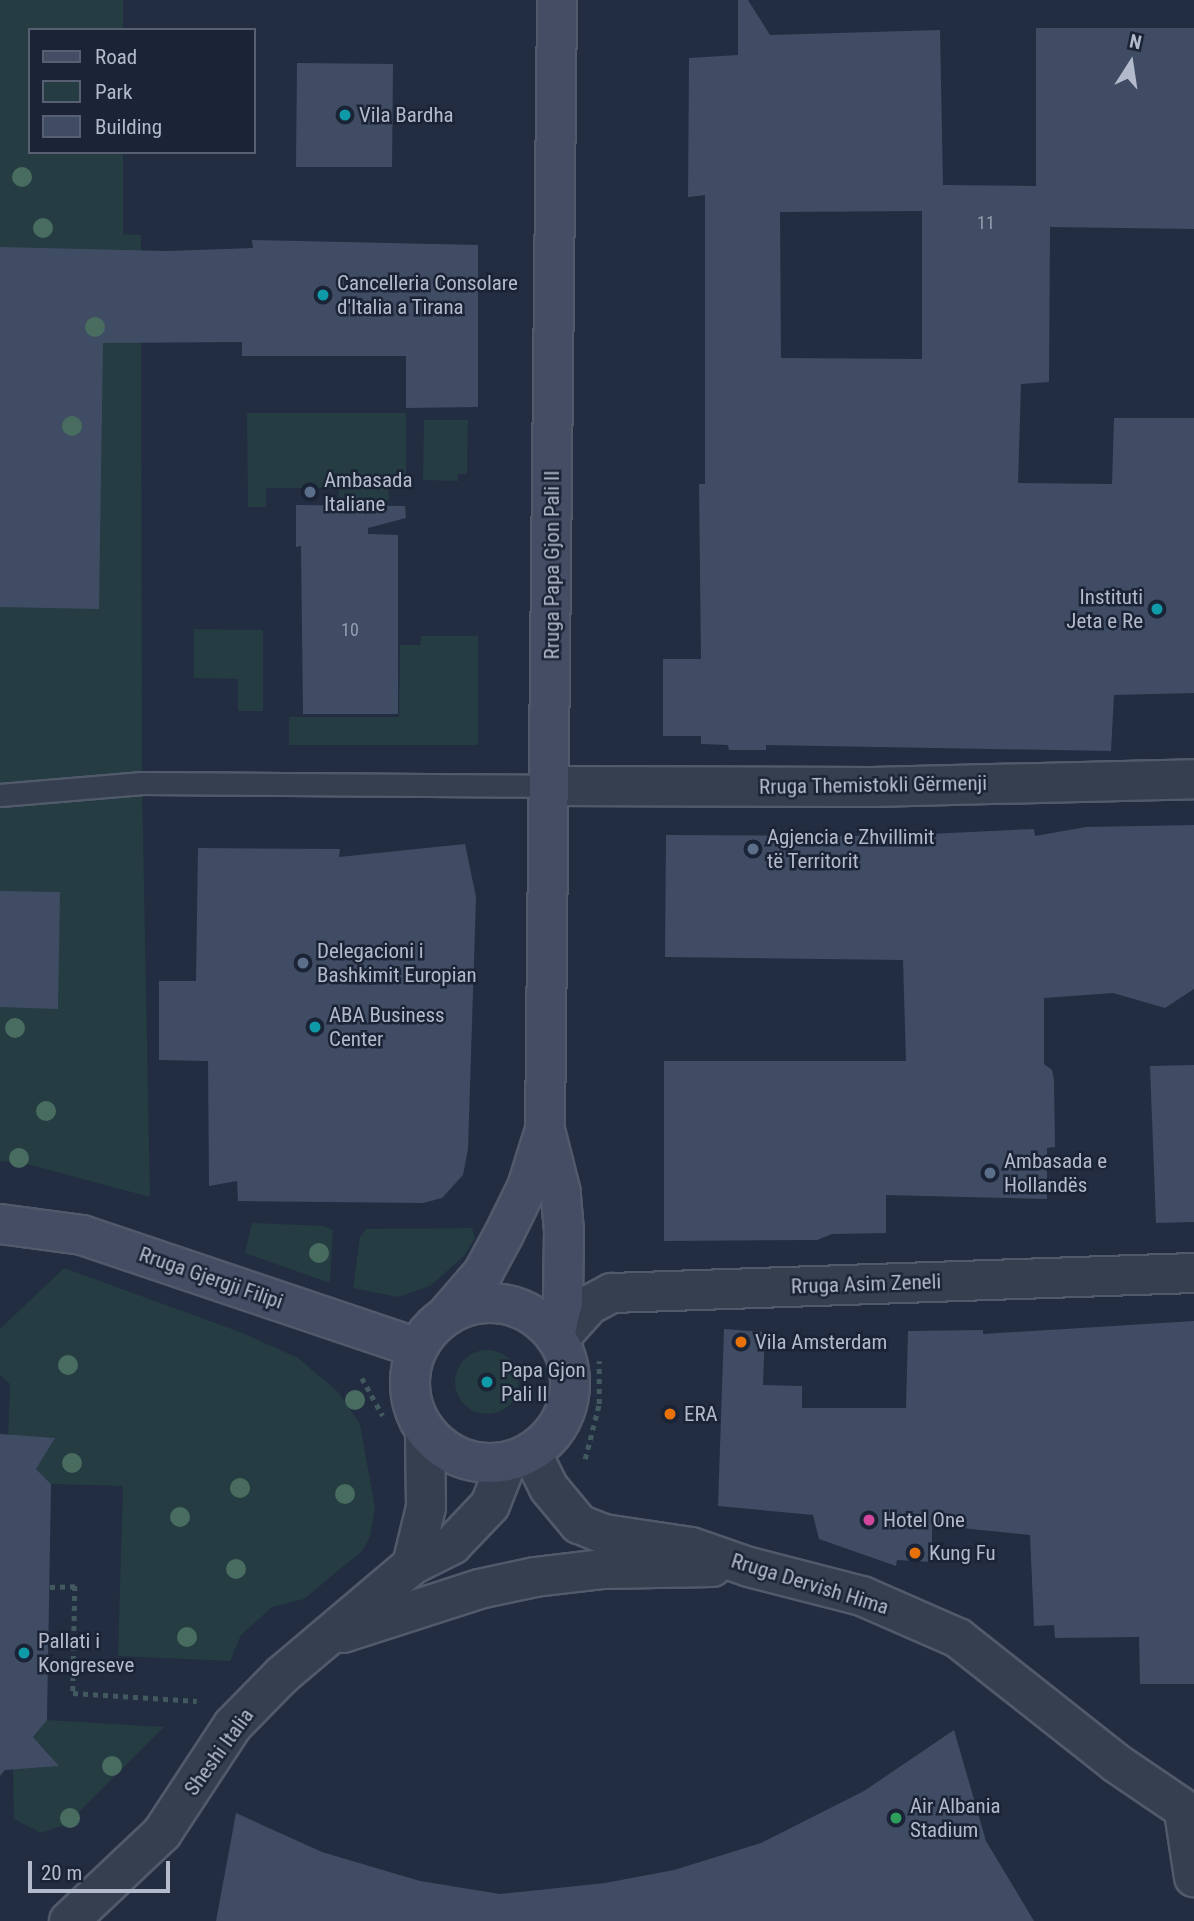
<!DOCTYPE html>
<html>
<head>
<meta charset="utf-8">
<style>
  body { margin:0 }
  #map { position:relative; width:1194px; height:1921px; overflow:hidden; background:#222d41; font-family:"Roboto Condensed",sans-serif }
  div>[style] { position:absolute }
  .green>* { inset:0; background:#243c42 }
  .round { border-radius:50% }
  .building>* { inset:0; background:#404c63 }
  .path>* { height:4.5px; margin-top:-2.25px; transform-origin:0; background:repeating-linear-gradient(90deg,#42595f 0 5px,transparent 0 10px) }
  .roads { filter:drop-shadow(2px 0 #515a6b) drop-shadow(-2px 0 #515a6b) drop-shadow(0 2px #515a6b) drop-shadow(0 -2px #515a6b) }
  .lane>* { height:21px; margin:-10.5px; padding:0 10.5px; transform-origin:10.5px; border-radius:10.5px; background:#363f50 }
  .street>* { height:38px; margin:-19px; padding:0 19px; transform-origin:19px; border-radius:19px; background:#363f50 }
  .secondary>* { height:38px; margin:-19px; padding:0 19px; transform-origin:19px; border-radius:19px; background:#444d64 }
  .secondary>.ring { margin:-19px; padding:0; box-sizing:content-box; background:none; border:38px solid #444d64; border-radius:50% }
  .trees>* { width:20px; height:20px; margin:-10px; border-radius:50%; background:#486c5f }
  .dots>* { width:19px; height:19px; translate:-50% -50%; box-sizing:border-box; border:4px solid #1b2436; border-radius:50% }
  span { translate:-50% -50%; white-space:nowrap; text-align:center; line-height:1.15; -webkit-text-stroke:5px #1b2436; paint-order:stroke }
  .number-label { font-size:18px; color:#969eb1 }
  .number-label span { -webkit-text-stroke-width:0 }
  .poi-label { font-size:21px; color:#b2bacb }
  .left { translate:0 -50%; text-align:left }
  .right { translate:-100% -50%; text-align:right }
  .street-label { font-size:21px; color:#b2bacb }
  .legend { position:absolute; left:28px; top:28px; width:228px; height:126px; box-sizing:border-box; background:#1b2436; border:2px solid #576072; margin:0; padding:9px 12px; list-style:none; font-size:21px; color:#b2bacb }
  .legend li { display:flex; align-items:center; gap:14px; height:35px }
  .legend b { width:35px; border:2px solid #576072 }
  .north { position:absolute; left:1096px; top:28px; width:70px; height:70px; -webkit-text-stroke:5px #1b2436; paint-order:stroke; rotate:12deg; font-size:19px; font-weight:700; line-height:28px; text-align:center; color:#b2bacb }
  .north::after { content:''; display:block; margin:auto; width:24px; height:32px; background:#b2bacb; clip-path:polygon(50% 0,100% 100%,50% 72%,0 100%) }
  .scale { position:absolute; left:28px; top:1861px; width:142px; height:32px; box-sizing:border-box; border:4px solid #b2bacb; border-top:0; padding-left:9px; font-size:21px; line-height:24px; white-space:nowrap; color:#b2bacb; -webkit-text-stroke:5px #1b2436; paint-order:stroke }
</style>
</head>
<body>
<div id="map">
  <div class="green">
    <div style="clip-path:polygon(0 0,123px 0,123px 30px,30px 30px,30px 152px,123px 152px,123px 234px,141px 235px,142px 783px,150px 1197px,19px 1162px,0 1161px)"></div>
    <div style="clip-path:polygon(247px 413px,406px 413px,406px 474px,388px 475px,389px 500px,339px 500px,339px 488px,266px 488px,266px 507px,248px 507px)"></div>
    <div style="clip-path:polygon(424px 420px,468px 420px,467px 474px,458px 474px,458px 481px,423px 480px)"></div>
    <div style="clip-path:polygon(194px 629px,263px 630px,263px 711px,238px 711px,238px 679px,194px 678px)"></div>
    <div style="clip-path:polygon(421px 636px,478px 636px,478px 745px,289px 745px,289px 717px,399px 717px,400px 645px,420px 645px)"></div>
    <div style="clip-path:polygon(252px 1223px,324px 1226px,333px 1230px,330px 1283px,245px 1253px)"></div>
    <div style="clip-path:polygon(472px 1228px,475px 1238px,464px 1256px,430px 1286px,398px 1297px,353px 1288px,360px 1237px,366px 1229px)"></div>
    <div style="clip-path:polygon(64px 1268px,240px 1332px,298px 1358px,338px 1392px,360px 1424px,375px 1508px,370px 1537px,362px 1551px,304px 1599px,272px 1607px,241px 1635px,230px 1661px,118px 1656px,123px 1486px,51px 1484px,36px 1469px,49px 1447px,8px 1437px,10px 1384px,0 1375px,0 1329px)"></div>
    <div class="round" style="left:455px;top:1350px;width:64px;height:64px"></div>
    <div style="clip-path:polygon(47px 1720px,164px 1727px,67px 1824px,41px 1833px,14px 1819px,13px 1769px,43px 1767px,50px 1755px,33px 1737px)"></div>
  </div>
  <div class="building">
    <div style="clip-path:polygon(evenodd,738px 0,748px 0,770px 35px,940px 30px,943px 185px,1036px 186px,1036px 28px,1194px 28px,1194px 229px,1050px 227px,1049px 382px,1021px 384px,1018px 483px,1112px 484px,1114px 418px,1194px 418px,1194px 693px,1114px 695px,1111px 751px,766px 745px,766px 750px,729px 750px,728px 745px,701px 744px,701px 736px,663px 736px,663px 659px,701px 659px,699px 484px,705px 484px,705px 195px,688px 197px,689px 58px,738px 55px,738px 0,922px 211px,922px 359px,781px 358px,780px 212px,922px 211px)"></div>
    <div style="clip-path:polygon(297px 63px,393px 64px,392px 167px,296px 167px)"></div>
    <div style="clip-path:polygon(252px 240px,478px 245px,478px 407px,406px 408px,406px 356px,242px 356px,242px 342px,103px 343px,99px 609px,0 607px,0 247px,167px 251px,253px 248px)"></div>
    <div style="clip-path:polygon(296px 505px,405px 506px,406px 518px,368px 528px,368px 534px,398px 535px,398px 714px,303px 714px,301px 546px,296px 547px)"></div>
    <div style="clip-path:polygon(1194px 825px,1194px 989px,1165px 1008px,1113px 993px,1044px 998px,1044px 1064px,1052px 1070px,1054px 1080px,1055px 1147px,1047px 1148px,1047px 1199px,886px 1195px,886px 1233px,832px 1234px,817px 1240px,664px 1241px,664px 1061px,906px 1061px,903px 960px,665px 957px,666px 835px,886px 836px,1034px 829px,1035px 836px,1086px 827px)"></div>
    <div style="clip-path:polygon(465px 844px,476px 897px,468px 1149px,463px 1175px,442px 1198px,423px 1203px,238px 1201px,237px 1181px,209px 1186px,208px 1061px,159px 1060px,159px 981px,196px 981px,198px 848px,340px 849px,339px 857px)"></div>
    <div style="clip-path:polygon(0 891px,60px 892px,58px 1009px,0 1007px)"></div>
    <div style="clip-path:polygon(1194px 1065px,1194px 1222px,1156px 1223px,1150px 1066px)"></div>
    <div style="clip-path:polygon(1194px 1321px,1194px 1684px,1140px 1684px,1139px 1637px,1055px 1638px,1054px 1625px,1034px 1626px,1030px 1535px,932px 1525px,932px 1562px,897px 1560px,896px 1566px,819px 1539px,813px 1515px,718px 1506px,724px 1329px,765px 1332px,763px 1385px,802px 1386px,802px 1408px,906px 1408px,908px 1331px,983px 1330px,983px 1334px)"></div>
    <div style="clip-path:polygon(0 1434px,55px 1438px,36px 1469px,51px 1484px,47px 1720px,33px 1737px,59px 1766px,5px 1770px,0 1776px)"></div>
    <div style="clip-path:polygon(954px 1730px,986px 1841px,1034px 1921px,216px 1921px,236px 1813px,322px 1852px,420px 1881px,500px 1894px,605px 1883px,674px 1870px,761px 1843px,864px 1791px)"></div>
  </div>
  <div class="path">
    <div style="left:362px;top:1378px;width:43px;rotate:61.1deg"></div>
    <div style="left:585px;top:1459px;width:57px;rotate:-75.7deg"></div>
    <div style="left:599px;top:1404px;width:43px;rotate:-90deg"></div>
    <div style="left:50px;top:1587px;width:25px;rotate:-2deg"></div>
    <div style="left:75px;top:1586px;width:107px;rotate:91.1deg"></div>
    <div style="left:73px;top:1693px;width:124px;rotate:3.7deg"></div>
  </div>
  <div class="roads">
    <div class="lane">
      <div style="left:0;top:795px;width:143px;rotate:-4.8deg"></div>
      <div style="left:142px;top:783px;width:409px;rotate:0.4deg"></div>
    </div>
    <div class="street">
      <div style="left:551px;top:786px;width:321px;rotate:0.2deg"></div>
      <div style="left:872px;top:787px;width:322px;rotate:-1.4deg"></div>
      <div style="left:558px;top:1340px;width:47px;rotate:-48.5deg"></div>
      <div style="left:589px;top:1305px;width:26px;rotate:-28deg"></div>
      <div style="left:612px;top:1293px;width:582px;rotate:-1.97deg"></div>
      <div style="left:531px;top:1452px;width:40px;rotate:63.4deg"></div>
      <div style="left:549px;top:1488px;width:47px;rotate:50.2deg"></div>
      <div style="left:579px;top:1524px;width:27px;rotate:22deg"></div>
      <div style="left:604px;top:1534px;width:88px;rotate:8.5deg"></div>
      <div style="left:691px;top:1547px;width:61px;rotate:19deg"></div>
      <div style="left:749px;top:1567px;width:117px;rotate:14.4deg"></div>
      <div style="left:862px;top:1596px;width:105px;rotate:23.6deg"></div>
      <div style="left:958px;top:1638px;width:201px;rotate:38.3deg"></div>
      <div style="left:1116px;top:1763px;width:94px;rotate:34.2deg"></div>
      <div style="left:412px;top:1565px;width:60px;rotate:-76.4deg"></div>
      <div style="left:426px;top:1507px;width:76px;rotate:-90.8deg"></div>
      <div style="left:343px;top:1633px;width:143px;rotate:-17.9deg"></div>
      <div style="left:479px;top:1589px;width:57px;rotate:-12.1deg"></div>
      <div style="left:535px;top:1577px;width:67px;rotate:-6.8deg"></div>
      <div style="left:602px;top:1569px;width:110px;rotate:-1deg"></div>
      <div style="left:1184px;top:1812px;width:66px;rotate:81.3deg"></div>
      <div style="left:69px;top:1921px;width:128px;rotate:-43.4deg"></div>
      <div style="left:162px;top:1833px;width:129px;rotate:-56.7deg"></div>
      <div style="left:233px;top:1725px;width:70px;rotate:-45.6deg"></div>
      <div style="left:282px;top:1675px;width:170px;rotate:-40.2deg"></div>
      <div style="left:412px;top:1565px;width:45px;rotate:-26.6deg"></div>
      <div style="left:452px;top:1545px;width:55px;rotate:-46.5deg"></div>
      <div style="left:490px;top:1505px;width:46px;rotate:-68.4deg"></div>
    </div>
    <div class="secondary">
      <div style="left:0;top:1224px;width:83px;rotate:7.6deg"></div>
      <div style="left:82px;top:1235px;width:354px;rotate:18.6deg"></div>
      <div class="ring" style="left:410px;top:1303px;width:122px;height:122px"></div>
      <div style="left:446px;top:1316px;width:57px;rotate:-49.3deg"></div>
      <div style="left:483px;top:1273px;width:44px;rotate:-61.7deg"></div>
      <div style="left:504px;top:1234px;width:52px;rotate:-63.9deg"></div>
      <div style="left:527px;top:1187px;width:60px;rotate:-72.5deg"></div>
      <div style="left:555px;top:1336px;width:35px;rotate:-77deg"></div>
      <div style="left:563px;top:1302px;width:71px;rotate:-89.2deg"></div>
      <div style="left:564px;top:1231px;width:38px;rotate:-95deg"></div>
      <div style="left:561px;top:1193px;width:65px;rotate:-104.3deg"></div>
      <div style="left:545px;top:1130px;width:1130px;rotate:-89.39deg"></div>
    </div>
  </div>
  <div class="trees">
    <div style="left:22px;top:177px"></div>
    <div style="left:43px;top:228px"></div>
    <div style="left:95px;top:327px"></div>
    <div style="left:72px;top:426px"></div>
    <div style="left:15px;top:1028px"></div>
    <div style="left:46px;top:1111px"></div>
    <div style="left:19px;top:1158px"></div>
    <div style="left:319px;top:1253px"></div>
    <div style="left:68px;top:1365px"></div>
    <div style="left:355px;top:1400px"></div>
    <div style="left:72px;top:1463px"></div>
    <div style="left:240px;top:1488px"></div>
    <div style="left:345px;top:1494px"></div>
    <div style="left:180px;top:1517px"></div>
    <div style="left:236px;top:1569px"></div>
    <div style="left:187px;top:1637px"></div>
    <div style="left:112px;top:1766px"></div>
    <div style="left:70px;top:1818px"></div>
  </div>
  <div class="dots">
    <div style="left:345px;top:115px;background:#0f9aa8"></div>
    <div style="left:323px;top:295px;background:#0f9aa8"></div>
    <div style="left:310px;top:492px;background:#5c6f8a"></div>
    <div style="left:1157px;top:609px;background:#0f9aa8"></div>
    <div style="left:753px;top:849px;background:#5c6f8a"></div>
    <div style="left:303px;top:963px;background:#5c6f8a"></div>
    <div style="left:315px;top:1027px;background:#0f9aa8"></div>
    <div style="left:990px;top:1173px;background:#5c6f8a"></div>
    <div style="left:741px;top:1342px;background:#e8710a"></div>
    <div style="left:487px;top:1382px;background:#0f9aa8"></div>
    <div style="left:670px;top:1414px;background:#e8710a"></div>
    <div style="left:869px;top:1520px;background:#d1479c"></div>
    <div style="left:915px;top:1553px;background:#e8710a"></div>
    <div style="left:24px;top:1653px;background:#0f9aa8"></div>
    <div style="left:896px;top:1818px;background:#2e9e5b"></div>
  </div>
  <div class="number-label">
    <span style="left:986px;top:223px">11</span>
    <span style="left:350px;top:630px">10</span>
  </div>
  <div class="poi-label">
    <span class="left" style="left:359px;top:115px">Vila Bardha</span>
    <span class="left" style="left:337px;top:295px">Cancelleria Consolare<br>d'Italia a Tirana</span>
    <span class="left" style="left:324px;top:492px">Ambasada<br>Italiane</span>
    <span class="right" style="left:1143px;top:609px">Instituti<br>Jeta e Re</span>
    <span class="left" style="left:767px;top:849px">Agjencia e Zhvillimit<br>të Territorit</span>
    <span class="left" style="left:317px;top:963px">Delegacioni i<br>Bashkimit Europian</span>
    <span class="left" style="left:329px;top:1027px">ABA Business<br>Center</span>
    <span class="left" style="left:1004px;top:1173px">Ambasada e<br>Hollandës</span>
    <span class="left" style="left:755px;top:1342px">Vila Amsterdam</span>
    <span class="left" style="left:501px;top:1382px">Papa Gjon<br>Pali II</span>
    <span class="left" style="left:684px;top:1414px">ERA</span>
    <span class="left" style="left:883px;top:1520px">Hotel One</span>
    <span class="left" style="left:929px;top:1553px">Kung Fu</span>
    <span class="left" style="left:38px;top:1653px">Pallati i<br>Kongreseve</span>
    <span class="left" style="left:910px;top:1818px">Air Albania<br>Stadium</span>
  </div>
  <div class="street-label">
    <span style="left:552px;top:565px;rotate:-90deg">Rruga Papa Gjon Pali II</span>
    <span style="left:873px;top:785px;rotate:-1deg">Rruga Themistokli Gërmenji</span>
    <span style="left:211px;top:1278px;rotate:19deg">Rruga Gjergji Filipi</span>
    <span style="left:866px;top:1284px;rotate:-2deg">Rruga Asim Zeneli</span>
    <span style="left:810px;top:1584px;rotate:17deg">Rruga Dervish Hima</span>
    <span style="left:219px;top:1752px;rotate:-54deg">Sheshi Italia</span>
  </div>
  <ul class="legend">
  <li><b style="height:9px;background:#444d64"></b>Road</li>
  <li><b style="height:19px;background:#243c42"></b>Park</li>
  <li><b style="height:19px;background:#404c63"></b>Building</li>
  </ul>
  <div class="north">N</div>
  <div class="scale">20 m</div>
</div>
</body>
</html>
